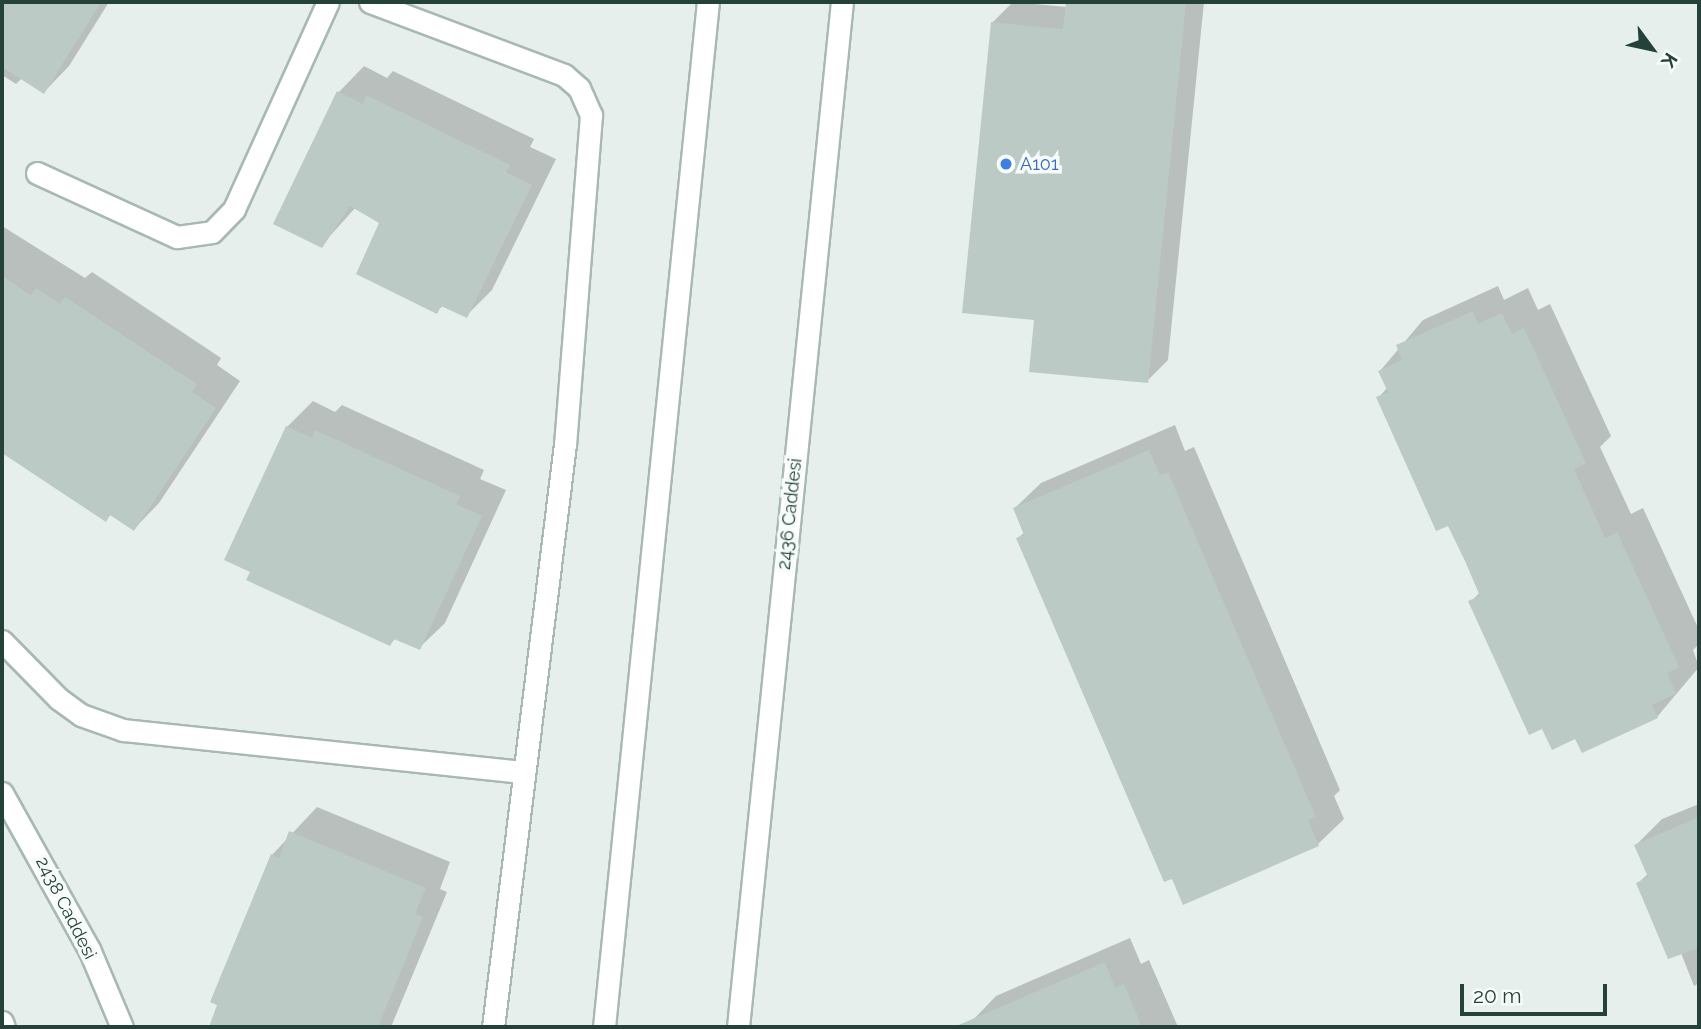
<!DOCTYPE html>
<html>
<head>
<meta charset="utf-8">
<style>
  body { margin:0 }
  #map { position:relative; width:1701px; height:1029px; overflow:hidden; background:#e6efeb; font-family:Raleway,sans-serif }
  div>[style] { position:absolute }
  .shadow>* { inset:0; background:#0003 }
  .building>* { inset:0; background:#bbcac4 }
  .roads { filter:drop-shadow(2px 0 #a8b8b2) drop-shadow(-2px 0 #a8b8b2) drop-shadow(0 2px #a8b8b2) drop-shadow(0 -2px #a8b8b2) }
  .minor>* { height:21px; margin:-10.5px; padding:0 10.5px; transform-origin:10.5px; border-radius:10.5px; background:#fff }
  .dots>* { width:19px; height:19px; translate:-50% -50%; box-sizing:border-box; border:4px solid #f7fbf9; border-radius:50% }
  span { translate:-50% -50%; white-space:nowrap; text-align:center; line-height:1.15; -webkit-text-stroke:7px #f7fbf9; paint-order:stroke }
  .shop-label { font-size:18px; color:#366cbe }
  .left { translate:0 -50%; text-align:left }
  .street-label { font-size:18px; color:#24423a }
  .frame { position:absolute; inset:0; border:4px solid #24423a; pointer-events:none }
  .north { position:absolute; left:1617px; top:14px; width:70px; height:70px; -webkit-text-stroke:5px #f7fbf9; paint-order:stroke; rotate:123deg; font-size:19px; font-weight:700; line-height:28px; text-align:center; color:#24423a }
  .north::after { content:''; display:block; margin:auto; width:24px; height:32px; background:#24423a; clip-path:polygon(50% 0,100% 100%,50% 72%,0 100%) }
  .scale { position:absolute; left:1460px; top:984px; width:147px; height:32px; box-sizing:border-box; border:4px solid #24423a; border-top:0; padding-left:9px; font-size:21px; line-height:24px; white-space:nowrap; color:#24423a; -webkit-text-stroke:5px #f7fbf9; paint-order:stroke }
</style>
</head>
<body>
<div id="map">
  <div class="shadow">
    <div style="clip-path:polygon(2px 2px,109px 2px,69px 66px,44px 92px,22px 78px,16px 84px,2px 75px)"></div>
    <div style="clip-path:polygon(1013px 2px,1067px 7px,1068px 2px,1204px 2px,1168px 360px,1147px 381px,1036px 318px,992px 23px)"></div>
    <div style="clip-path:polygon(364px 66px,387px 78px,393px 71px,534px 139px,530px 147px,556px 159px,492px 290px,466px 316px,444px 305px,437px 311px,382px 222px,356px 207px,321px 246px,275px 223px,339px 92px)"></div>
    <div style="clip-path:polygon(2px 226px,85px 278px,92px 272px,221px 358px,217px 365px,240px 381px,159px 503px,134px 529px,112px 514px,105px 520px,2px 451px)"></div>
    <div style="clip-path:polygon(1498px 286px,1504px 300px,1528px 288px,1538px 310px,1550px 304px,1611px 436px,1600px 447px,1631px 514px,1643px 508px,1699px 630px,1699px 644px,1693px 650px,1699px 667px,1657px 717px,1576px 737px,1471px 602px,1480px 592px,1449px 524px,1378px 398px,1388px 387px,1380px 371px,1423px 320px)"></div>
    <div style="clip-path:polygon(313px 401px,335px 412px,342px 405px,484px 470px,480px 479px,506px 490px,445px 623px,419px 648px,396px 638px,390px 644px,252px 572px,287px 427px)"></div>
    <div style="clip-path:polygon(1175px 425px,1185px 451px,1194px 447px,1340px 790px,1334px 796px,1344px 819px,1318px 844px,1018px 538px,1025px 532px,1015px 508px,1041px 483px)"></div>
    <div style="clip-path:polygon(1699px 804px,1699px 983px,1694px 986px,1681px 953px,1638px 883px,1648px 874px,1636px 845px,1662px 819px)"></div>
    <div style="clip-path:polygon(317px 807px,450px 862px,440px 889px,447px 892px,391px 1027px,211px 1027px,272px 855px)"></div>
    <div style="clip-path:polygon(1130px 938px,1141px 964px,1149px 960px,1178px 1027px,973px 1027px,971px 1022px,996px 996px)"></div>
  </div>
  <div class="building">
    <div style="clip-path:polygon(2px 2px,101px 2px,44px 94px,2px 67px)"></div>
    <div style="clip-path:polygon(1066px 2px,1186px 2px,1148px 383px,1029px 372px,1034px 320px,962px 313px,991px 22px,1063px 29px)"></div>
    <div style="clip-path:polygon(337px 91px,363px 104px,366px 95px,510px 165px,506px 172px,532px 185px,467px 318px,441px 306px,437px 314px,356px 274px,379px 223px,350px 206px,322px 248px,273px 224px)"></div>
    <div style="clip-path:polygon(2px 276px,31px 295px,36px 288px,60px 304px,65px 297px,197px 384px,192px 392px,216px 408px,134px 531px,110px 515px,106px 522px,2px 453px)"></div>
    <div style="clip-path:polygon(1473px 311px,1478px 324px,1502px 313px,1512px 334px,1524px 328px,1586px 463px,1574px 469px,1605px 538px,1617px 532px,1679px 667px,1667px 673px,1676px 693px,1652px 705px,1658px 718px,1582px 753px,1575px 739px,1552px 750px,1542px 729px,1529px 735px,1468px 601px,1480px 596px,1465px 561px,1448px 526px,1436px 531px,1376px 397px,1388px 392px,1378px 371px,1402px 360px,1396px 345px)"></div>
    <div style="clip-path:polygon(286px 426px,312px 438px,315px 430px,460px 496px,456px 504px,482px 516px,420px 650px,394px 639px,390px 646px,246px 580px,250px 572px,224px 560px)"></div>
    <div style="clip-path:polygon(1149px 450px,1160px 475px,1168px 472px,1245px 652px,1316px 817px,1308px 820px,1319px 846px,1183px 905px,1172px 879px,1164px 882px,1016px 538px,1024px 535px,1013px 508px)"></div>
    <div style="clip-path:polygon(1699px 817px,1699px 948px,1668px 959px,1636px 883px,1648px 877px,1634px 845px)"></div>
    <div style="clip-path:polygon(289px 831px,426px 888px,415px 914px,423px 917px,378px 1027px,209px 1027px,217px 1005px,210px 1002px,271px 854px,279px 858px)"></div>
    <div style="clip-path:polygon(1105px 962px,1115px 988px,1124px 984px,1142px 1027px,954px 1027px)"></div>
  </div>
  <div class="roads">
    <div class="minor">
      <div style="left:370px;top:2px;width:207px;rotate:20.6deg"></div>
      <div style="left:564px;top:75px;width:20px;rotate:41deg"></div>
      <div style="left:579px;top:88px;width:30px;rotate:66deg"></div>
      <div style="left:591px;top:115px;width:330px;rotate:94.5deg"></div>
      <div style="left:565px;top:444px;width:587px;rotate:97.04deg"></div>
      <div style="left:37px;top:173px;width:154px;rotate:24.6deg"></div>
      <div style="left:177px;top:237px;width:35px;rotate:-8deg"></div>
      <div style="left:212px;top:232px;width:32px;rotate:-46deg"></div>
      <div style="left:234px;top:209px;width:227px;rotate:-65.6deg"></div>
      <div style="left:2px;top:641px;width:81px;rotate:45.5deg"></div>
      <div style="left:59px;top:699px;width:27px;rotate:36deg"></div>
      <div style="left:81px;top:715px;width:45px;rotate:19.7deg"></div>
      <div style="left:123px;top:730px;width:403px;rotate:6deg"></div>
      <div style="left:2px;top:793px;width:179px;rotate:60.9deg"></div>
      <div style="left:89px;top:949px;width:85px;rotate:67.1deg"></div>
      <div style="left:2px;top:1022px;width:5px;rotate:68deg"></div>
      <div style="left:604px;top:1027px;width:1030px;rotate:-84.21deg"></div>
      <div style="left:738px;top:1027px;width:1030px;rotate:-84.21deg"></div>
    </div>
  </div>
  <div class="dots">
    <div style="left:1006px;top:164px;background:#3f7fe0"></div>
  </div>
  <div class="shop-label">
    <span class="left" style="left:1020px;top:164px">A101</span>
  </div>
  <div class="street-label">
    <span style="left:790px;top:514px;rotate:-84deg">2436 Caddesi</span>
    <span style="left:66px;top:908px;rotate:63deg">2438 Caddesi</span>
  </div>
  <div class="frame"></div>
  <div class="north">K</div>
  <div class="scale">20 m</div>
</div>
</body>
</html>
